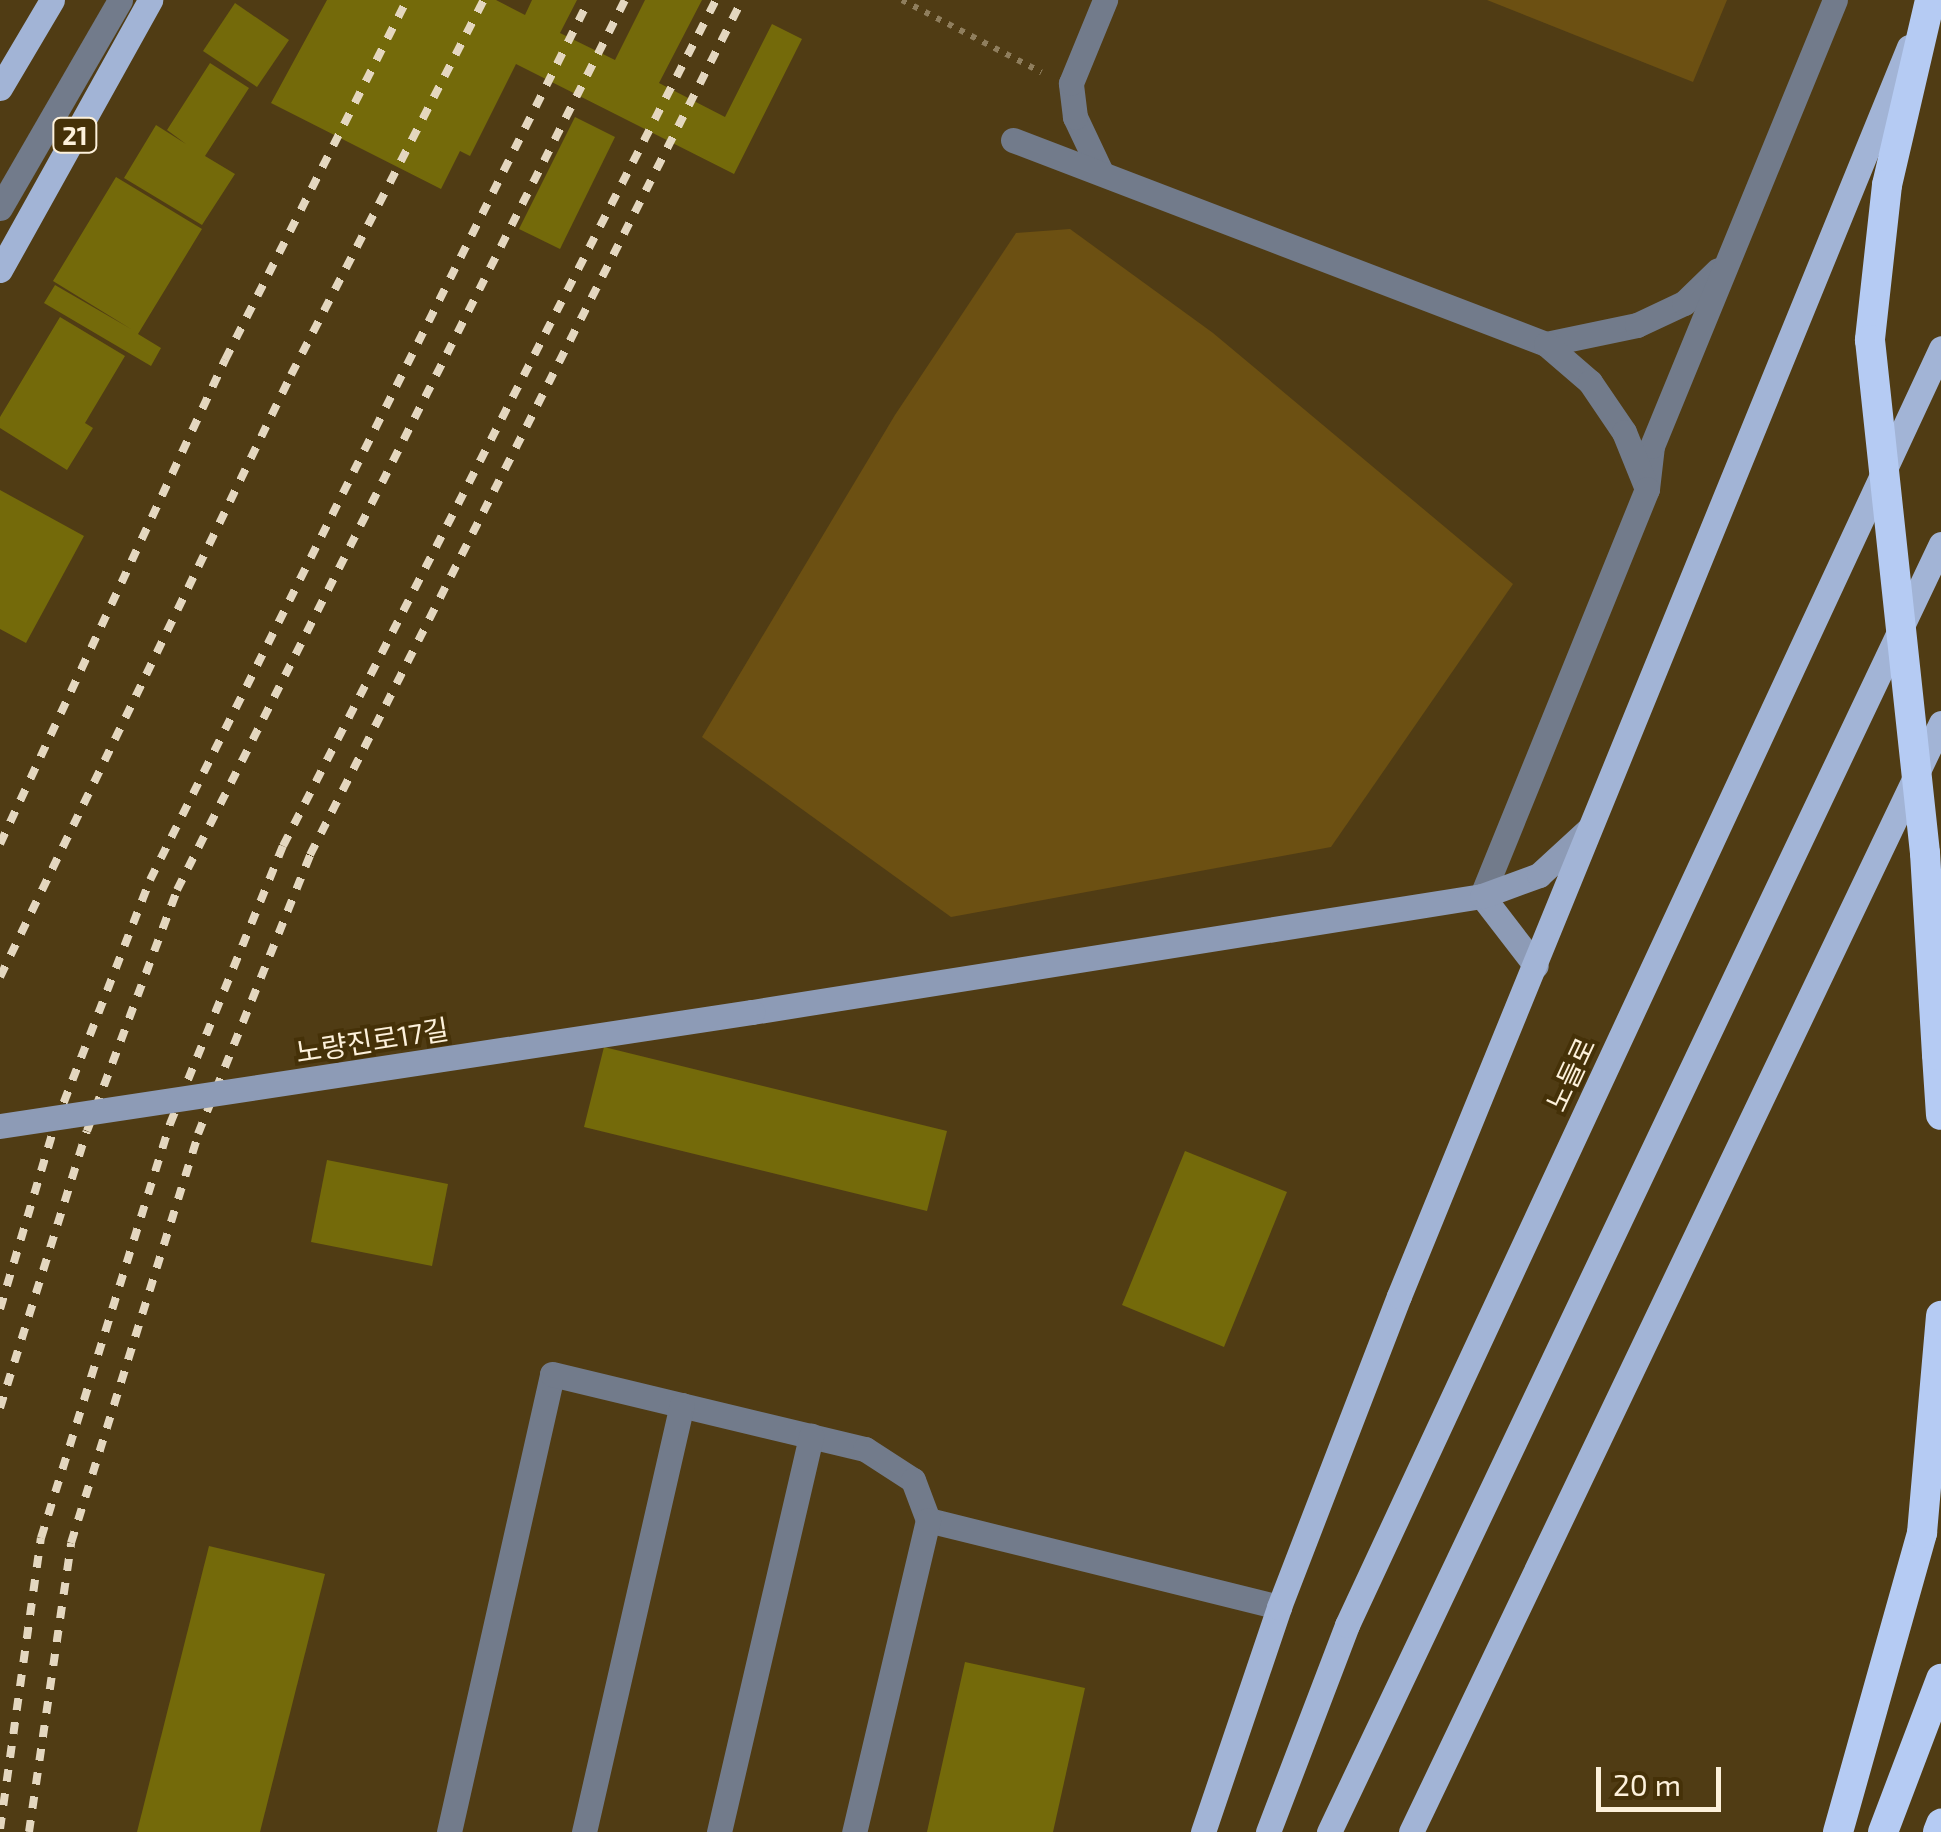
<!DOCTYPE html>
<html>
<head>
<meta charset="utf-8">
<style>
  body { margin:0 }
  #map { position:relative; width:1941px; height:1832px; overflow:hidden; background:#503c14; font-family:"Exo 2","Noto Sans KR",sans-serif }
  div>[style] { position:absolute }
  .green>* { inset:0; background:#6c5012 }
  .building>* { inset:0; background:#746a0a }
  .path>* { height:6px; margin-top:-3px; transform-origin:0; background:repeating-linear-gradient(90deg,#8f7e5d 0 5px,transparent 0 13px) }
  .lane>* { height:25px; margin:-12.5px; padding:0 12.5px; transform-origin:12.5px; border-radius:12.5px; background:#727b8b }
  .street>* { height:25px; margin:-12.5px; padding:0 12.5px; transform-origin:12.5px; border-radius:12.5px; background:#727b8b }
  .secondary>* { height:25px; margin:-12.5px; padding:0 12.5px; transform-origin:12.5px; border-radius:12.5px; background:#8d9bb6 }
  .primary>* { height:25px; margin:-12.5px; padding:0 12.5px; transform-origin:12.5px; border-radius:12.5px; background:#a2b4d6 }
  .highway>* { height:30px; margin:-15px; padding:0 15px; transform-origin:15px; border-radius:15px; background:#b5cbf3 }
  .rail>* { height:8px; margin-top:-4px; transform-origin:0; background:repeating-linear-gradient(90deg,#e4d7bf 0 12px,transparent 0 24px) }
  .secondary-bridge>* { height:25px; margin:-12.5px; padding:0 12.5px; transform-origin:12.5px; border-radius:12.5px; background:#8d9bb6 }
  .highway-bridge>* { height:30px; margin:-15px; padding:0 15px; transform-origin:15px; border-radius:15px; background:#b5cbf3 }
  span { translate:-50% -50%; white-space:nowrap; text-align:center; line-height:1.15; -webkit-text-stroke:8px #453108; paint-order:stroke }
  .shield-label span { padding:2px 8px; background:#453108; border:2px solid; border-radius:8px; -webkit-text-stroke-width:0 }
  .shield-label { font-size:25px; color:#fdf1db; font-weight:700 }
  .street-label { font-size:28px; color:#fdf1db }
  .scale { position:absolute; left:1596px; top:1767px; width:125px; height:45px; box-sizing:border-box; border:5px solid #fdf1db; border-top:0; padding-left:12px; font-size:30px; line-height:35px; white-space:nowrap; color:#fdf1db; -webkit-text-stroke:8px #453108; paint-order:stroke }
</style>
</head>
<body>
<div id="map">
  <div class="green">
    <div style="clip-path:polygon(1487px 0,1727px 0,1693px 82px)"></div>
    <div style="clip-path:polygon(1070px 229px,1213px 333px,1513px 584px,1331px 847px,951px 917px,702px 737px,895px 415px,1016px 233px)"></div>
  </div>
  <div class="building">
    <div style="clip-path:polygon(327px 0,496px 0,525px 15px,532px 0,577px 0,560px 33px,615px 60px,645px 0,702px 0,659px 83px,725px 117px,772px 24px,802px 39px,734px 174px,516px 64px,470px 156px,460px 151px,441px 189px,271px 103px)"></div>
    <div style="clip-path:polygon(235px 3px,289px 40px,257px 87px,203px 51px)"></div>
    <div style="clip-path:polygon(210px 63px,249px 88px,205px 156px,235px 174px,202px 225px,124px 178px,156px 125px,186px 144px,167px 130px)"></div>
    <div style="clip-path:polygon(575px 117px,615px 137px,560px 249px,519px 229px)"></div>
    <div style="clip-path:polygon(116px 177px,202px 229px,138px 334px,161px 348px,151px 366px,44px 303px,55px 285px,131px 329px,53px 281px)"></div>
    <div style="clip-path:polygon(60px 317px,125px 356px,85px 423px,93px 428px,67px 470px,0 428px,0 417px)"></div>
    <div style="clip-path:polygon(0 490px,84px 536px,26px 643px,0 629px)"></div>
    <div style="clip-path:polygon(604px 1047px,947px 1131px,927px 1211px,584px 1127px)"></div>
    <div style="clip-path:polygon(1185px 1151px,1287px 1192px,1224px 1347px,1122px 1305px)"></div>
    <div style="clip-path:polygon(327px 1160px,448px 1184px,432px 1266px,311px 1242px)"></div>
    <div style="clip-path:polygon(209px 1546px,325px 1574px,260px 1832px,137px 1832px)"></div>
    <div style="clip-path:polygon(965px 1662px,1085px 1688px,1053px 1832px,927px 1832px)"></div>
  </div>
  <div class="path">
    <div style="left:902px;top:0;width:157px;rotate:27.4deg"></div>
  </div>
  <div class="lane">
    <div style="left:1101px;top:172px;width:61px;rotate:-115.3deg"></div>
    <div style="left:1075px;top:117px;width:34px;rotate:-97deg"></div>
    <div style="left:1071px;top:83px;width:90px;rotate:-67.7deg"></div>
    <div style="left:0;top:208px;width:240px;rotate:-60deg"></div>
    <div style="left:1546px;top:344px;width:93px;rotate:-11.8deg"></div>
    <div style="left:1637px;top:325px;width:52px;rotate:-25.1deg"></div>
    <div style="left:1684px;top:303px;width:47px;rotate:-44.1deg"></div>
    <div style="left:1647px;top:489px;width:43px;rotate:-83.4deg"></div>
    <div style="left:1652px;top:446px;width:482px;rotate:-67.7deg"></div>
    <div style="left:928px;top:1520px;width:362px;rotate:13.9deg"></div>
    <div style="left:449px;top:1832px;width:469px;rotate:-77.3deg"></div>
    <div style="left:552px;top:1374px;width:322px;rotate:13.5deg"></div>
    <div style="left:865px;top:1449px;width:57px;rotate:32.9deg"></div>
    <div style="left:913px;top:1480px;width:43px;rotate:69.4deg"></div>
    <div style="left:928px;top:1520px;width:321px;rotate:103.3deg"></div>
    <div style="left:584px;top:1832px;width:438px;rotate:-77.1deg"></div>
    <div style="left:719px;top:1832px;width:407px;rotate:-76.9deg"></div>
  </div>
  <div class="street">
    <div style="left:1013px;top:140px;width:571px;rotate:20.94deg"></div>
    <div style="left:1546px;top:344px;width:58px;rotate:40.8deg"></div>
    <div style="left:1590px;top:382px;width:60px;rotate:55.8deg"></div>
    <div style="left:1624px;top:432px;width:61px;rotate:68deg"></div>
    <div style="left:1647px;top:489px;width:439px;rotate:112.1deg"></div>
  </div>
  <div class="secondary">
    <div style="left:1482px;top:896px;width:88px;rotate:52.4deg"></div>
    <div style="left:752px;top:1012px;width:739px;rotate:-9.03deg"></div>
    <div style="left:1482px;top:896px;width:61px;rotate:-20.2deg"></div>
    <div style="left:1539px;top:875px;width:68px;rotate:-42.6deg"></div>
  </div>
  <div class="primary">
    <div style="left:0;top:88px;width:102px;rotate:-59.4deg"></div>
    <div style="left:0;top:270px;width:309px;rotate:-60.9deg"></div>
    <div style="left:1203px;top:1832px;width:237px;rotate:-71.3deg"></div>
    <div style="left:1279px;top:1607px;width:333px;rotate:-68.9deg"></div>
    <div style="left:1399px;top:1296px;width:1349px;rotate:-67.79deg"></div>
    <div style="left:1268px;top:1832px;width:222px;rotate:-69.1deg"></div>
    <div style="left:1347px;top:1625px;width:1408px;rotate:-65.05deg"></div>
    <div style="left:1329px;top:1832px;width:1426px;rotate:-64.59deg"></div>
    <div style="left:1411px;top:1832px;width:1229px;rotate:-64.46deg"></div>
  </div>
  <div class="highway">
    <div style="left:1887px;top:185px;width:190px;rotate:-76.9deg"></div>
    <div style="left:1937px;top:1055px;width:60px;rotate:86.2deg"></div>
    <div style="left:1838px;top:1832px;width:311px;rotate:-74.3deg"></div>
    <div style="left:1922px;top:1533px;width:218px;rotate:-85deg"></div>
    <div style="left:1883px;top:1832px;width:164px;rotate:-69.2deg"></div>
    <div style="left:1938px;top:1832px;width:9px;rotate:-69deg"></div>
  </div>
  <div class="rail">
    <div style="left:0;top:844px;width:534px;rotate:-65.07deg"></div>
    <div style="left:225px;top:360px;width:403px;rotate:-63.2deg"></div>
    <div style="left:0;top:977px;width:669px;rotate:-64.2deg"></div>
    <div style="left:291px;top:375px;width:422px;rotate:-62.8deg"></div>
    <div style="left:0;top:1309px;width:192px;rotate:-73.4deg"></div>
    <div style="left:55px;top:1125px;width:263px;rotate:-68.8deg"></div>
    <div style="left:150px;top:880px;width:983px;rotate:-63.49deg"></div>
    <div style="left:0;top:1408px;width:290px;rotate:-72.6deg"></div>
    <div style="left:87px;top:1131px;width:257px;rotate:-69.5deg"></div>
    <div style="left:177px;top:890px;width:996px;rotate:-63.28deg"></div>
    <div style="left:0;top:1829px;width:294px;rotate:-82deg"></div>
    <div style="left:41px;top:1538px;width:434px;rotate:-72.7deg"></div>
    <div style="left:170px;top:1124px;width:300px;rotate:-67.9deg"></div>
    <div style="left:283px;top:846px;width:950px;rotate:-62.9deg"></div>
    <div style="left:29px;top:1832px;width:292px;rotate:-81.7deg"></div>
    <div style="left:71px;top:1543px;width:428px;rotate:-72.7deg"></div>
    <div style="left:198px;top:1134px;width:301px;rotate:-68.1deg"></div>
    <div style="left:310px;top:855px;width:958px;rotate:-63.19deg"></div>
  </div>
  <div class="secondary-bridge">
    <div style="left:0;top:1126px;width:761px;rotate:-8.62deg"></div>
  </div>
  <div class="highway-bridge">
    <div style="left:1887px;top:185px;width:156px;rotate:96.3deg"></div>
    <div style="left:1870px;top:340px;width:516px;rotate:83.88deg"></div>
    <div style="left:1925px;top:853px;width:202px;rotate:86.6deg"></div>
  </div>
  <div class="shield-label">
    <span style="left:75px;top:135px">21</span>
  </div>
  <div class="street-label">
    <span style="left:372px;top:1040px;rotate:-9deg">노량진로17길</span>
    <span style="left:1570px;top:1074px;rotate:-65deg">노들로</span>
  </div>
  <div class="scale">20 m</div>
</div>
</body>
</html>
